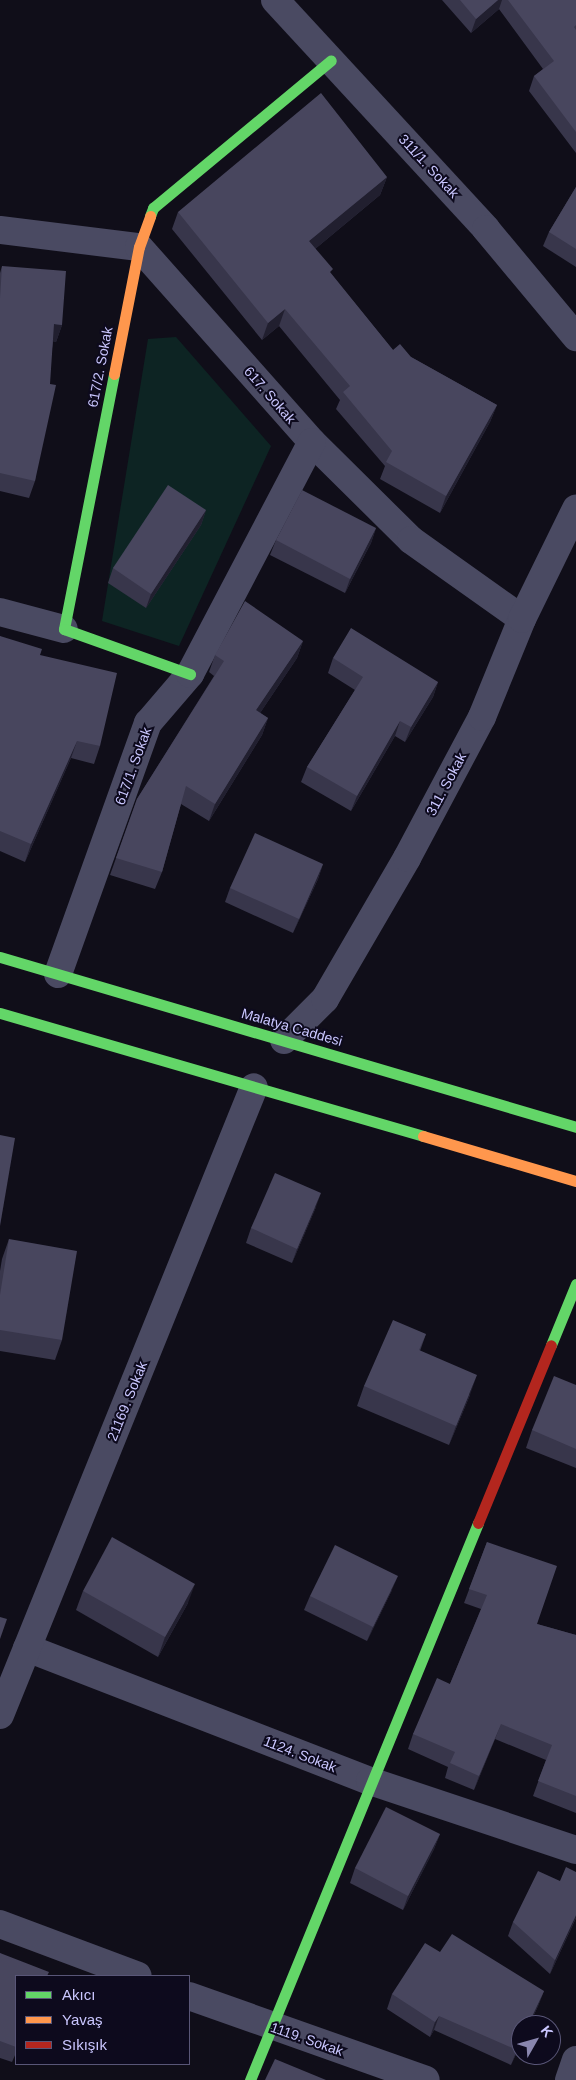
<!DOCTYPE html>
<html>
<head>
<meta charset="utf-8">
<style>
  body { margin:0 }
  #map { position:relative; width:576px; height:2080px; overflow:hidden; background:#100e19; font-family:Arial,sans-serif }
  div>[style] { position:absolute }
  .green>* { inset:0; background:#0d2423 }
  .street>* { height:28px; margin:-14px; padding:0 14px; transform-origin:14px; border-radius:14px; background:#4a4a62 }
  .fast>* { height:11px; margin:-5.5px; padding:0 5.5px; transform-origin:5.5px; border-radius:5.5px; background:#63d668 }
  .slow>* { height:11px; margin:-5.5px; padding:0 5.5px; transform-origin:5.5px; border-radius:5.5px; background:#ff974d }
  .jam>* { height:11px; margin:-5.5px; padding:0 5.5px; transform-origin:5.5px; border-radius:5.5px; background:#b3261e }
  .wall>* { inset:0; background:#38364b }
  .shaded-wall>* { inset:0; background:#211f2f }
  .building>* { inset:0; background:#48465e }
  span { translate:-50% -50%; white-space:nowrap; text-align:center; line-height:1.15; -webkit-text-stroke:4px #0d0a1d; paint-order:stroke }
  .street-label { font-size:14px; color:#cac7ff }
  .legend { position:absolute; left:15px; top:1975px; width:175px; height:90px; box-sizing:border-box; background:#0d0a1d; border:1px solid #595677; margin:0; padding:6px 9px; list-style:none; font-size:15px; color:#cac7ff }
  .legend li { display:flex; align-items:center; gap:10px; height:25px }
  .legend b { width:25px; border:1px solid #595677 }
  .north { position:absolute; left:511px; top:2015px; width:50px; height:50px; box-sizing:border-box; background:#0d0a1d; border:1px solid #595677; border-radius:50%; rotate:52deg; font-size:14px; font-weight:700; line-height:20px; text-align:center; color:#cac7ff }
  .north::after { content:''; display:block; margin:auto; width:18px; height:22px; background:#8986ae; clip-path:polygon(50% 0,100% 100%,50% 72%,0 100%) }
</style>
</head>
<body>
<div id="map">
  <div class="green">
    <div style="clip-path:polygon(176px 337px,271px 446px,179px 646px,102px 621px,148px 339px)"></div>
  </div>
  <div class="street">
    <div style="left:275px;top:0;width:311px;rotate:47.3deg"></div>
    <div style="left:486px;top:229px;width:141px;rotate:50.2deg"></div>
    <div style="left:0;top:230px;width:140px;rotate:7deg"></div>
    <div style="left:139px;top:247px;width:261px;rotate:48.4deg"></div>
    <div style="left:312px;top:442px;width:139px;rotate:44.7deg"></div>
    <div style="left:411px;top:540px;width:136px;rotate:35.4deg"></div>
    <div style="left:0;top:612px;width:66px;rotate:14.9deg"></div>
    <div style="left:58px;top:974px;width:267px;rotate:-70.3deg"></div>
    <div style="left:148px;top:723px;width:65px;rotate:-49.4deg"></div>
    <div style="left:190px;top:674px;width:262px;rotate:-62.3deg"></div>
    <div style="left:284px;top:1040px;width:58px;rotate:-45deg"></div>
    <div style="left:325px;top:999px;width:163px;rotate:-59.8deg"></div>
    <div style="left:407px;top:858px;width:160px;rotate:-62deg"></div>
    <div style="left:482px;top:717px;width:106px;rotate:-67.8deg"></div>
    <div style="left:522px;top:619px;width:123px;rotate:-63.9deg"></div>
    <div style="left:27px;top:1648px;width:368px;rotate:21.2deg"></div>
    <div style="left:370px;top:1781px;width:217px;rotate:18.5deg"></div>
    <div style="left:0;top:1715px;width:677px;rotate:-67.98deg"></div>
    <div style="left:0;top:1924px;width:147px;rotate:20.6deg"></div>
    <div style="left:189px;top:1996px;width:251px;rotate:19.5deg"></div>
    <div style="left:569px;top:2080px;width:21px;rotate:-71deg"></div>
  </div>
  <div class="fast">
    <div style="left:150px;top:216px;width:9px;rotate:-69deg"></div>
    <div style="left:153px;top:208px;width:231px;rotate:-39.7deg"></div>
    <div style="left:114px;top:374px;width:260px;rotate:101.1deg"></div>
    <div style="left:64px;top:629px;width:134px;rotate:19.7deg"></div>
    <div style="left:0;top:957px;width:601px;rotate:16.44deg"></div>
    <div style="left:0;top:1013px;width:441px;rotate:16.2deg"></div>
    <div style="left:551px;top:1345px;width:66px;rotate:-67.7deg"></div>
    <div style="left:250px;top:2080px;width:602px;rotate:-67.74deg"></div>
  </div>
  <div class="slow">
    <div style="left:114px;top:374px;width:129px;rotate:-78.9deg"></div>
    <div style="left:139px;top:247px;width:33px;rotate:-70deg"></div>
    <div style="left:423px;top:1136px;width:159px;rotate:16.4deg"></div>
  </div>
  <div class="jam">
    <div style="left:478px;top:1523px;width:192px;rotate:-67.7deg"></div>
  </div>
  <div class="wall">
    <div style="clip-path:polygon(442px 0,576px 0,576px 153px,529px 91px,534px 76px,543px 69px,499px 9px,471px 33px)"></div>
    <div style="clip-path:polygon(387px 177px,380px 195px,315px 249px,331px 274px,393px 350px,411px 357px,497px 405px,490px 422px,440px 513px,380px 479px,385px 466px,336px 409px,340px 400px,279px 326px,262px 340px,172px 229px,178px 212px)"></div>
    <div style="clip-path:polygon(576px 187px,576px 267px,543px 246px,549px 232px)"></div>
    <div style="clip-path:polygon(2px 266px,62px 325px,56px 342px,53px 341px,35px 481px,29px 498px,0 491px,0 273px)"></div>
    <div style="clip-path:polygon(206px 510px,201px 525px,146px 608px,108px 583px,113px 568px)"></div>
    <div style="clip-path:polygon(376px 528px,371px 543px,345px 593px,270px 555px,276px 540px)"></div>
    <div style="clip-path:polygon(0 636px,100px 746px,94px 764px,71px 758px,25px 862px,0 851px)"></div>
    <div style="clip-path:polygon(303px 641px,297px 658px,260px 713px,268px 718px,262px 735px,209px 821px,181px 804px,162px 872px,155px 889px,110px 875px,137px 799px,214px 676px,209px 672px,215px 655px)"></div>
    <div style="clip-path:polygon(333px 658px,438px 682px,433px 697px,405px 742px,395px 736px,351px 811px,301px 782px,307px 767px,355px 690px,328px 673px)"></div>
    <div style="clip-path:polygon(323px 864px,318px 879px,293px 933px,225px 902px,230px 888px)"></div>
    <div style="clip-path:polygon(316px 1207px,292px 1263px,246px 1243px,251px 1228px)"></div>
    <div style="clip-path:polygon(9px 1239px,62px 1340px,55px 1360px,0 1351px,0 1271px,2px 1259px)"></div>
    <div style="clip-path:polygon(426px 1334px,420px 1351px,470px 1395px,449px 1445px,357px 1406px,364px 1386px)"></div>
    <div style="clip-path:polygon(576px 1385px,576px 1468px,526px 1448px,532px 1430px)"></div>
    <div style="clip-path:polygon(487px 1542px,537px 1624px,576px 1635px,576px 1813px,533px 1796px,546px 1760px,495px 1739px,474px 1790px,445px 1778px,448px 1767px,408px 1749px,413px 1734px,450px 1684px,481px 1609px,464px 1603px)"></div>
    <div style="clip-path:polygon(392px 1590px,367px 1641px,304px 1610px,310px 1596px)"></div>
    <div style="clip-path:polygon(83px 1591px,188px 1603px,158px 1657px,76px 1610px)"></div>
    <div style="clip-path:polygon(440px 1834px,434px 1849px,403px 1910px,350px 1883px,355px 1868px)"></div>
    <div style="clip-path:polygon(576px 1872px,576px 1918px,550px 1974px,508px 1936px,513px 1922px,560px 1881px)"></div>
    <div style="clip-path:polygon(0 1953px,16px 1976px,16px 2053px,12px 2062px,0 2058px)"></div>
    <div style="clip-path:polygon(544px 1991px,538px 2006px,511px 2065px,434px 2030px,430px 2037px,387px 2009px,392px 1994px)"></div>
  </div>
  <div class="shaded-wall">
    <div style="clip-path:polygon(498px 0,502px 0,499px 9px,471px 33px,476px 19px)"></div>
    <div style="clip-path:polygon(387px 177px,380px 195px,303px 259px,309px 241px)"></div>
    <div style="clip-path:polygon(285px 309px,279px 326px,262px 340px,268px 323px)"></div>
    <div style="clip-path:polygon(54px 324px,62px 325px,56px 342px,48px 341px)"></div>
    <div style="clip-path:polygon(497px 405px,490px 422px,440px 513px,446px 496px)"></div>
    <div style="clip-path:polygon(206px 510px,201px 525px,146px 608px,151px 594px)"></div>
    <div style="clip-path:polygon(376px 528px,371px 543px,345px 593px,350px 579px)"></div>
    <div style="clip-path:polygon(303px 641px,297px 658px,250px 728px,256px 710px)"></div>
    <div style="clip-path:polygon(438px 682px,433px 697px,405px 742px,411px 727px)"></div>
    <div style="clip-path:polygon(268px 718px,262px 735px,209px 821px,215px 804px)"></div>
    <div style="clip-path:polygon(400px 721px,395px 736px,351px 811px,357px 796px)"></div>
    <div style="clip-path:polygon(77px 741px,71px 758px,25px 862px,31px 844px)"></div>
    <div style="clip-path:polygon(323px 864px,318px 879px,293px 933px,299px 919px)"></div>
    <div style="clip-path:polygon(321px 1193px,316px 1207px,292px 1263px,297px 1249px)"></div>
    <div style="clip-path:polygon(477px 1375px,470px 1395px,449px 1445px,456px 1426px)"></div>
    <div style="clip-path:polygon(398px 1576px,392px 1590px,367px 1641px,373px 1627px)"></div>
    <div style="clip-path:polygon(195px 1584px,188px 1603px,158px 1657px,165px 1637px)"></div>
    <div style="clip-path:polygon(501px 1724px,495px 1739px,474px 1790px,479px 1776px)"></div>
    <div style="clip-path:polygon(440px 1834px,434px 1849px,403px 1910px,408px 1896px)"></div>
    <div style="clip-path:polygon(576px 1915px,576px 1918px,550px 1974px,555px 1960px)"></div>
    <div style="clip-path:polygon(544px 1991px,538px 2006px,529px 2025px,528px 2025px)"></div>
    <div style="clip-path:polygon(439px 2016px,434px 2030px,430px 2037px,435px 2022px)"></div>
    <div style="clip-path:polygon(521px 2041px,521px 2044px,511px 2065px,517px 2050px)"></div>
  </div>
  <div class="building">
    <div style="clip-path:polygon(460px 0,498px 0,476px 19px)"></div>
    <div style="clip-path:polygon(508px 0,576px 0,576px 25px,574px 27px,576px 30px,576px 132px,534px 76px,554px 61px)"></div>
    <div style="clip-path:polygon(321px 93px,387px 177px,309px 241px,333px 269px,330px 272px,393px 350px,400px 344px,411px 357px,497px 405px,446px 496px,386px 462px,392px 451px,343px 392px,350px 386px,285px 309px,268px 323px,178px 212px)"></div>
    <div style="clip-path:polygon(576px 187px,576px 249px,549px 232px)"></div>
    <div style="clip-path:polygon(2px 266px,66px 271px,62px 325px,54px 324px,50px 384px,56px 385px,35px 481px,0 473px,0 298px)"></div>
    <div style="clip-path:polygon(168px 485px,206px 510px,151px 594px,113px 568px)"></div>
    <div style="clip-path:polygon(302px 490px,376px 528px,350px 579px,276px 540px)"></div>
    <div style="clip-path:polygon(245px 601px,303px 641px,256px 710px,268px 718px,215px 804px,186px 786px,162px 872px,116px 858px,137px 799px,224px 661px,215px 655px)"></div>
    <div style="clip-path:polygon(351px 628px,438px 682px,411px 727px,400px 721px,357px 796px,307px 767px,363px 677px,333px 658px)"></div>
    <div style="clip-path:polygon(0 636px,42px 649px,40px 655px,117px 673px,100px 746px,77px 741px,31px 844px,0 831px)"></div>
    <div style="clip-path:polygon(255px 833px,323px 864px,299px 919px,230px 888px)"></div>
    <div style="clip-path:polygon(0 1135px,15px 1138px,0 1226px)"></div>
    <div style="clip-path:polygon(275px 1173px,321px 1193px,297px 1249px,251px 1228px)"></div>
    <div style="clip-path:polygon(9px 1239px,77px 1251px,62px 1340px,0 1330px,0 1295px)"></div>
    <div style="clip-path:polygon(393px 1320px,426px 1334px,419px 1350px,477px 1375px,456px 1426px,364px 1386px)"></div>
    <div style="clip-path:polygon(554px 1376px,576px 1385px,576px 1449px,532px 1430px)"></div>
    <div style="clip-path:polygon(112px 1537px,195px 1584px,165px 1637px,83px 1591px)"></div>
    <div style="clip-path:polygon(487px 1542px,557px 1566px,537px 1624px,576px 1635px,576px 1796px,538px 1781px,552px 1745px,501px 1724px,479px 1776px,450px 1763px,455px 1752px,413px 1734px,437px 1678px,450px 1684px,487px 1595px,469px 1589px)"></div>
    <div style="clip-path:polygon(335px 1545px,398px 1576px,373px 1627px,310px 1596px)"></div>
    <div style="clip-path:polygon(0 1617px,7px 1619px,0 1639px)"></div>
    <div style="clip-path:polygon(386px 1807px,440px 1834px,408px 1896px,355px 1868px)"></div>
    <div style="clip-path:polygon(566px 1867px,576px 1872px,576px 1915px,555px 1960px,513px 1922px,538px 1871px,560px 1881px)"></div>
    <div style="clip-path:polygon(452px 1934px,544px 1991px,528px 2025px,521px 2025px,521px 2041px,517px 2050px,439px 2016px,435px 2022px,392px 1994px,425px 1943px,440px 1952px)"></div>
    <div style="clip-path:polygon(0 1953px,49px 1972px,47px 1976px,16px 1976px,16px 2047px,0 2041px)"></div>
    <div style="clip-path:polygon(275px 2059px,326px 2080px,265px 2080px)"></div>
  </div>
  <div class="street-label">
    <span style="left:429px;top:166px;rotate:47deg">311/1. Sokak</span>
    <span style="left:100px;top:367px;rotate:-79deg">617/2. Sokak</span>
    <span style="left:270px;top:395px;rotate:49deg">617. Sokak</span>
    <span style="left:133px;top:766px;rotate:-70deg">617/1. Sokak</span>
    <span style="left:446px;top:784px;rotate:-62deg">311. Sokak</span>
    <span style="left:292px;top:1027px;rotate:16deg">Malatya Caddesi</span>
    <span style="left:127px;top:1401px;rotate:-68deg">21169. Sokak</span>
    <span style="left:300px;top:1754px;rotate:21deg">1124. Sokak</span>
    <span style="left:307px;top:2039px;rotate:19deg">1119. Sokak</span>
  </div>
  <ul class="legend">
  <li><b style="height:6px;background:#63d668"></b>Akıcı</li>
  <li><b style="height:6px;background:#ff974d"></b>Yavaş</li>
  <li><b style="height:6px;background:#b3261e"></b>Sıkışık</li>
  </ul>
  <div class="north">K</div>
</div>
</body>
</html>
